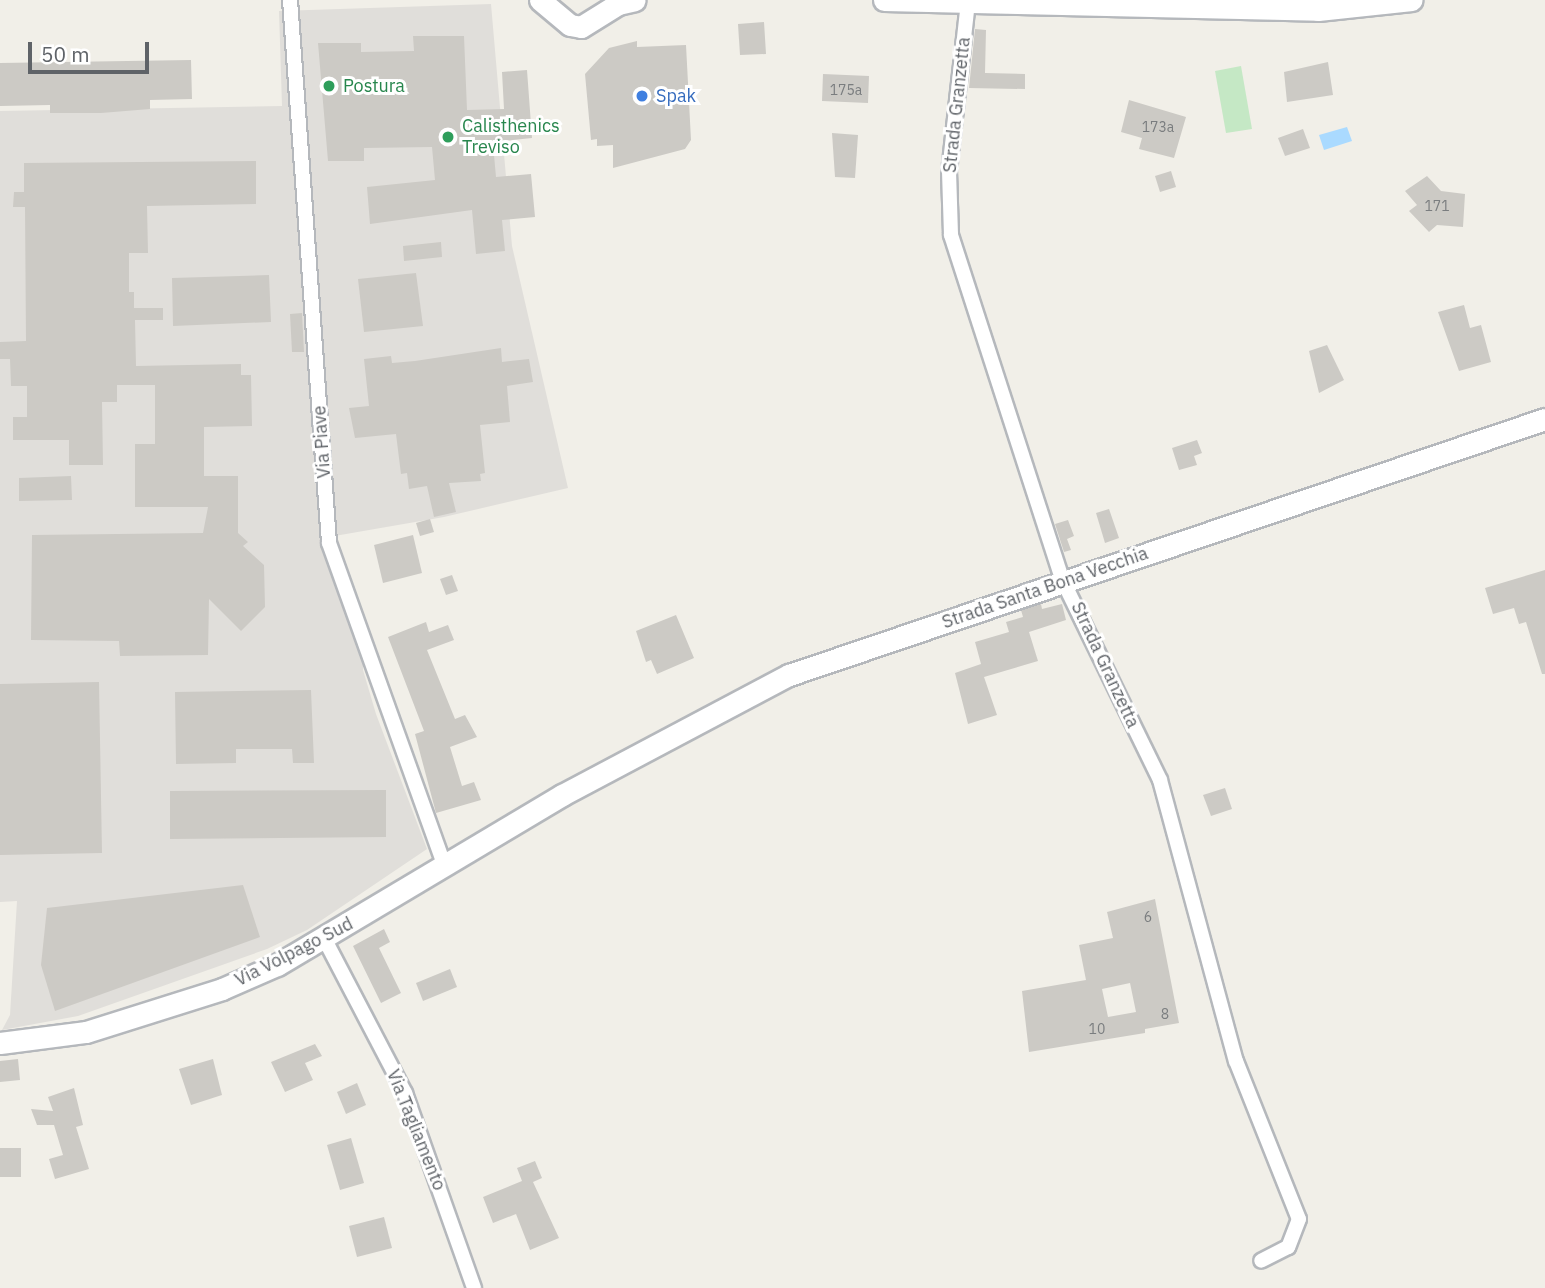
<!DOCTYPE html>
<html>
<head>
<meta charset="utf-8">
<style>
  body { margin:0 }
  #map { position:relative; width:1545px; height:1288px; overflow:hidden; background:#f1efe8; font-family:"IBM Plex Sans",sans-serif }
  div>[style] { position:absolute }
  .industrial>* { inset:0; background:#e0deda }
  .green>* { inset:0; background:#c5e8c5 }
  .water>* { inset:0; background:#aadaff }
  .building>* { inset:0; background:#cccac5 }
  .roads { filter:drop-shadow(2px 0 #b5b8bc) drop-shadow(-2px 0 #b5b8bc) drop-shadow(0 2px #b5b8bc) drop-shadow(0 -2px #b5b8bc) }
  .street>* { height:14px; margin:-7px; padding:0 7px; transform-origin:7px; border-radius:7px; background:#fff }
  .secondary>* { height:21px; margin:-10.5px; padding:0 10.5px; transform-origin:10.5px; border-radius:10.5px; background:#fff }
  .dots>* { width:19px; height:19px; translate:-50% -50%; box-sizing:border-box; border:4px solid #fff; border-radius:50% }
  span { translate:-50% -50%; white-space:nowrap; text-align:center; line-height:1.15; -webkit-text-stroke:6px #fff; paint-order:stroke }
  .number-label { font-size:14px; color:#7a7d7f }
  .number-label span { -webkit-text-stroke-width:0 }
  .leisure-label { font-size:18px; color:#27864d }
  .left { translate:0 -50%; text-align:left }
  .shop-label { font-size:18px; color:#366cbe }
  .street-label { font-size:18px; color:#5f6368 }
  .scale { position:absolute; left:28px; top:42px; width:121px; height:32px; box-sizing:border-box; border:4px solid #5f6368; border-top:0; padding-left:9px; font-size:21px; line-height:24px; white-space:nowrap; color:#5f6368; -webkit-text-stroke:5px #fff; paint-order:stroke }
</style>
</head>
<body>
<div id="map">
  <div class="industrial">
    <div style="clip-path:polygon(491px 4px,512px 246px,568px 488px,444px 517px,323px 538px,363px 653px,363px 670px,376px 714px,427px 849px,307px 930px,267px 949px,78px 1016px,2px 1030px,10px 1015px,17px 901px,0 902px,0 111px,282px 106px,279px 11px)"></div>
  </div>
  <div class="green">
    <div style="clip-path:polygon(1241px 66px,1252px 129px,1226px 133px,1215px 71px)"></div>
  </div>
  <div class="water">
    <div style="clip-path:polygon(1347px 127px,1352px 141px,1324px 150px,1319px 135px)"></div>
  </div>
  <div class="building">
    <div style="clip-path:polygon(764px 22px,766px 54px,740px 55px,738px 24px)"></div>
    <div style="clip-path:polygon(975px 29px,986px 30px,985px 73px,1025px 74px,1025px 89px,969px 88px)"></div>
    <div style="clip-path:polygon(413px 36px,464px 36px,467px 110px,504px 109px,502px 72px,527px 70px,532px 138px,494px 142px,494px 155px,496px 177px,531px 174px,535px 217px,502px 220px,505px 251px,476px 254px,472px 210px,370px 224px,367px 187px,435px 180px,432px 147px,364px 148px,364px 161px,328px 161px,318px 43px,361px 43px,361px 52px,414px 51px)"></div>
    <div style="clip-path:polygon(637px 41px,637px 47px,686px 45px,691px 140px,685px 149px,613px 168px,613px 145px,597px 146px,597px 139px,591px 140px,585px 74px,609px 48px)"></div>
    <div style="clip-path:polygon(191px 60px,192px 99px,150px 100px,150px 109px,101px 113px,50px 113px,50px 105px,0 106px,0 63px)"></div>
    <div style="clip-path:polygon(1328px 62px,1333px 95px,1287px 102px,1284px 72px)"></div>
    <div style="clip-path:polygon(823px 74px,869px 76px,868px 103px,822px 101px)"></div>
    <div style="clip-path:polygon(1129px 100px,1186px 117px,1174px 158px,1139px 149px,1142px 138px,1121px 132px)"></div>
    <div style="clip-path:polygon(1303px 129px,1310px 148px,1285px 156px,1278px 138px)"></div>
    <div style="clip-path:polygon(832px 133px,858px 135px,855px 178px,835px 177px)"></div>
    <div style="clip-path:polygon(256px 161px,256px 204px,147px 206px,148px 253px,129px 253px,129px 292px,134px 292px,134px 308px,163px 308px,163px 320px,135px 320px,136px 366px,241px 364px,241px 375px,251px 375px,252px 426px,204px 427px,204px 476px,238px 476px,238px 533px,248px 542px,243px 546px,264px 565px,265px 607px,241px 631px,209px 599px,208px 655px,120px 656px,119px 641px,31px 640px,32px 535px,203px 533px,208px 507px,135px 507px,135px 444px,155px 444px,155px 385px,117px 385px,117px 402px,102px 402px,103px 465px,69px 465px,69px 440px,13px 440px,13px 417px,27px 417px,27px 386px,11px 386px,10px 359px,0 359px,0 342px,26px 341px,25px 207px,13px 207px,14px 192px,24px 192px,24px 163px)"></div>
    <div style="clip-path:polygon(1171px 171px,1176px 187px,1160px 192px,1155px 176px)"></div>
    <div style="clip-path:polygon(1427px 176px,1441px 191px,1465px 194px,1463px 227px,1437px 225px,1429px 232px,1409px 211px,1417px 205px,1405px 191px)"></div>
    <div style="clip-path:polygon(441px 242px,442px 257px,404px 261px,403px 246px)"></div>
    <div style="clip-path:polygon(416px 273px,423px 326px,364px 332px,358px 279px)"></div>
    <div style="clip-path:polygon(269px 275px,271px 322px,173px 326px,172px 278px)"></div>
    <div style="clip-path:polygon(1464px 305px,1470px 328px,1481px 325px,1491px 362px,1459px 371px,1438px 312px)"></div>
    <div style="clip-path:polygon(302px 313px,304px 352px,292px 352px,290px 314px)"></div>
    <div style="clip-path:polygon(1327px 345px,1344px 380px,1319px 393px,1309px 351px)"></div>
    <div style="clip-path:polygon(501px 348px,502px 362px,529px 359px,533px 382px,507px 386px,510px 422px,480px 425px,485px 473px,480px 474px,481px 481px,449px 483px,456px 512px,434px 517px,427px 486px,409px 489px,407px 473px,401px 474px,396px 434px,355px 438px,349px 408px,369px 406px,364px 359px,391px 356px,392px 363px,415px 361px)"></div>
    <div style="clip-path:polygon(1197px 440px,1202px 453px,1194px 456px,1197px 465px,1179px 470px,1172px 448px)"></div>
    <div style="clip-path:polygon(71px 476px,72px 500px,19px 501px,19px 478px)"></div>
    <div style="clip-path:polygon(1109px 509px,1119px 538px,1105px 543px,1096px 513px)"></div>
    <div style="clip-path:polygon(430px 519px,434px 532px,420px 536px,416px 523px)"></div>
    <div style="clip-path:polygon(1068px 520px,1074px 536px,1067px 539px,1071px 550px,1064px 552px,1055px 524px)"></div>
    <div style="clip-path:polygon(413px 535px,422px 573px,383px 583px,374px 545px)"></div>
    <div style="clip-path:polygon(1545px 570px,1545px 674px,1542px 674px,1526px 622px,1519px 624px,1514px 608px,1493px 614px,1485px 588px)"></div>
    <div style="clip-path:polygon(452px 575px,458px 591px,446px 595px,440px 579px)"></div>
    <div style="clip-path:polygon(1041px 604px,1042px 609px,1062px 604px,1066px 620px,1029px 632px,1038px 661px,984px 677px,997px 715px,968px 724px,955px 673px,981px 664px,975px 642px,1009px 632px,1006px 622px,1023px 617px,1021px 610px)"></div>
    <div style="clip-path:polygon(676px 615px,694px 658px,657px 674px,651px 660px,646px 662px,636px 631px)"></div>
    <div style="clip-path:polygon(426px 622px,429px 632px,448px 625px,454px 640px,427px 650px,455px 719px,465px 715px,477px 737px,450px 747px,462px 786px,474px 782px,481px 800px,436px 813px,415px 734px,424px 731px,388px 637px)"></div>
    <div style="clip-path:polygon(99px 682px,102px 853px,0 855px,0 684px)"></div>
    <div style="clip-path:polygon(311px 690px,314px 763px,293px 763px,292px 749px,236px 749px,236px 763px,176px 764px,175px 692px)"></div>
    <div style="clip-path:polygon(1225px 788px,1232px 809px,1211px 816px,1203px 795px)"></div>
    <div style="clip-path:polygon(386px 790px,386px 837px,170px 839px,170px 791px)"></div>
    <div style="clip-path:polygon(243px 885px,260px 937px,55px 1011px,41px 965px,47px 908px)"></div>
    <div style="clip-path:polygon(evenodd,1155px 899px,1179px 1023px,1145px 1029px,1145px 1033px,1029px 1052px,1022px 991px,1086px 980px,1079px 945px,1113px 938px,1107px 912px,1155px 899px,1130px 983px,1136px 1012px,1108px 1017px,1102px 989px,1130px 983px)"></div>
    <div style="clip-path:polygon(384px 929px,390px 942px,379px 948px,401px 993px,381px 1003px,353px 946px)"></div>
    <div style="clip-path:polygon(450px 969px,457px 987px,423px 1001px,416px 983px)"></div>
    <div style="clip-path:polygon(315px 1044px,322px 1056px,305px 1063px,313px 1080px,285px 1092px,271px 1062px)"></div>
    <div style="clip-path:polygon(18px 1059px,20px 1080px,0 1082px,0 1061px)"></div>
    <div style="clip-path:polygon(213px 1059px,222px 1095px,191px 1105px,179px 1069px)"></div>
    <div style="clip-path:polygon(357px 1083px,366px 1105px,346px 1114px,337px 1092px)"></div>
    <div style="clip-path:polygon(74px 1088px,83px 1125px,76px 1127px,89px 1169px,55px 1179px,49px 1159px,63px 1155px,54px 1125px,37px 1125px,31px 1109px,53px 1111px,48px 1097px)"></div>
    <div style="clip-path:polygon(351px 1138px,364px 1183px,340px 1190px,327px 1145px)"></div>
    <div style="clip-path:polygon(0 1148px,21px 1148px,21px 1177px,0 1177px)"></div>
    <div style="clip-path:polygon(535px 1161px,542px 1178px,533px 1182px,559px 1238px,530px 1250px,516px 1214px,493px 1223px,483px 1197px,522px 1181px,517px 1168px)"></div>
    <div style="clip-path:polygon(384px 1217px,392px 1248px,357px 1257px,349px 1226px)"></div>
  </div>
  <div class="roads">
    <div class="street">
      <div style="left:290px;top:0;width:544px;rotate:85.89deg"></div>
      <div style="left:329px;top:543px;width:342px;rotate:70.3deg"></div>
      <div style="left:968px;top:2px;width:170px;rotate:96.4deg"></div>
      <div style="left:949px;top:171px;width:64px;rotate:88.2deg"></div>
      <div style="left:951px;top:235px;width:364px;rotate:72.1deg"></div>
      <div style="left:1063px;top:581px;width:221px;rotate:64deg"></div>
      <div style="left:1160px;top:780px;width:291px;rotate:74.9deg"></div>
      <div style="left:1236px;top:1061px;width:170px;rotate:68.3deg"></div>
      <div style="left:1299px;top:1219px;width:30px;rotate:111deg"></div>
      <div style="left:1288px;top:1247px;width:30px;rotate:153deg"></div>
      <div style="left:325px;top:940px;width:173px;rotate:62.4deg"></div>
      <div style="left:405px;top:1093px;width:207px;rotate:70.5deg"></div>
    </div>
    <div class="secondary">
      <div style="left:540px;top:0;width:39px;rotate:40deg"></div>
      <div style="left:570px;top:25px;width:11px;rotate:10deg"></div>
      <div style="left:581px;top:27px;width:44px;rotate:-31.9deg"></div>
      <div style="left:618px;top:4px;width:17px;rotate:-13deg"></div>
      <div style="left:884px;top:0;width:434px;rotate:1.3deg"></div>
      <div style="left:1318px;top:10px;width:94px;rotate:-6.1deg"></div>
      <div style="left:0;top:1043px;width:87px;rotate:-7.3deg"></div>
      <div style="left:86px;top:1032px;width:143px;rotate:-17.5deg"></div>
      <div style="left:222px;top:989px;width:60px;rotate:-23.6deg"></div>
      <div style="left:277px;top:965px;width:332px;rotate:-30.8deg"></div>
      <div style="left:562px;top:795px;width:257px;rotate:-27.9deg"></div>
      <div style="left:789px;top:675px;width:798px;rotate:-18.71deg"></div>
    </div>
  </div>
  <div class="dots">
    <div style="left:329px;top:86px;background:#2e9e5b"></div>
    <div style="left:642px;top:96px;background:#3f7fe0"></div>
    <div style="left:448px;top:137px;background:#2e9e5b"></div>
  </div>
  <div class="number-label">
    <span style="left:846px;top:90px">175a</span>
    <span style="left:1158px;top:127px">173a</span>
    <span style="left:1437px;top:206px">171</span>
    <span style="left:1148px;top:917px">6</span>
    <span style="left:1165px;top:1014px">8</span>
    <span style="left:1097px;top:1029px">10</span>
  </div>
  <div class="leisure-label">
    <span class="left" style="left:343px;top:86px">Postura</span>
    <span class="left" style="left:462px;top:137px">Calisthenics<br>Treviso</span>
  </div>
  <div class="shop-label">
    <span class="left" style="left:656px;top:96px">Spak</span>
  </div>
  <div class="street-label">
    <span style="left:957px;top:105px;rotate:-84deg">Strada Granzetta</span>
    <span style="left:322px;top:442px;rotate:-94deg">Via Piave</span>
    <span style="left:1045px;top:588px;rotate:-19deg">Strada Santa Bona Vecchia</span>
    <span style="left:1105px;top:665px;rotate:65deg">Strada Granzetta</span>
    <span style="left:294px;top:952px;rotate:-27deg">Via Volpago Sud</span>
    <span style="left:416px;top:1130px;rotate:68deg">Via Tagliamento</span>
  </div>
  <div class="scale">50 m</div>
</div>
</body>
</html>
